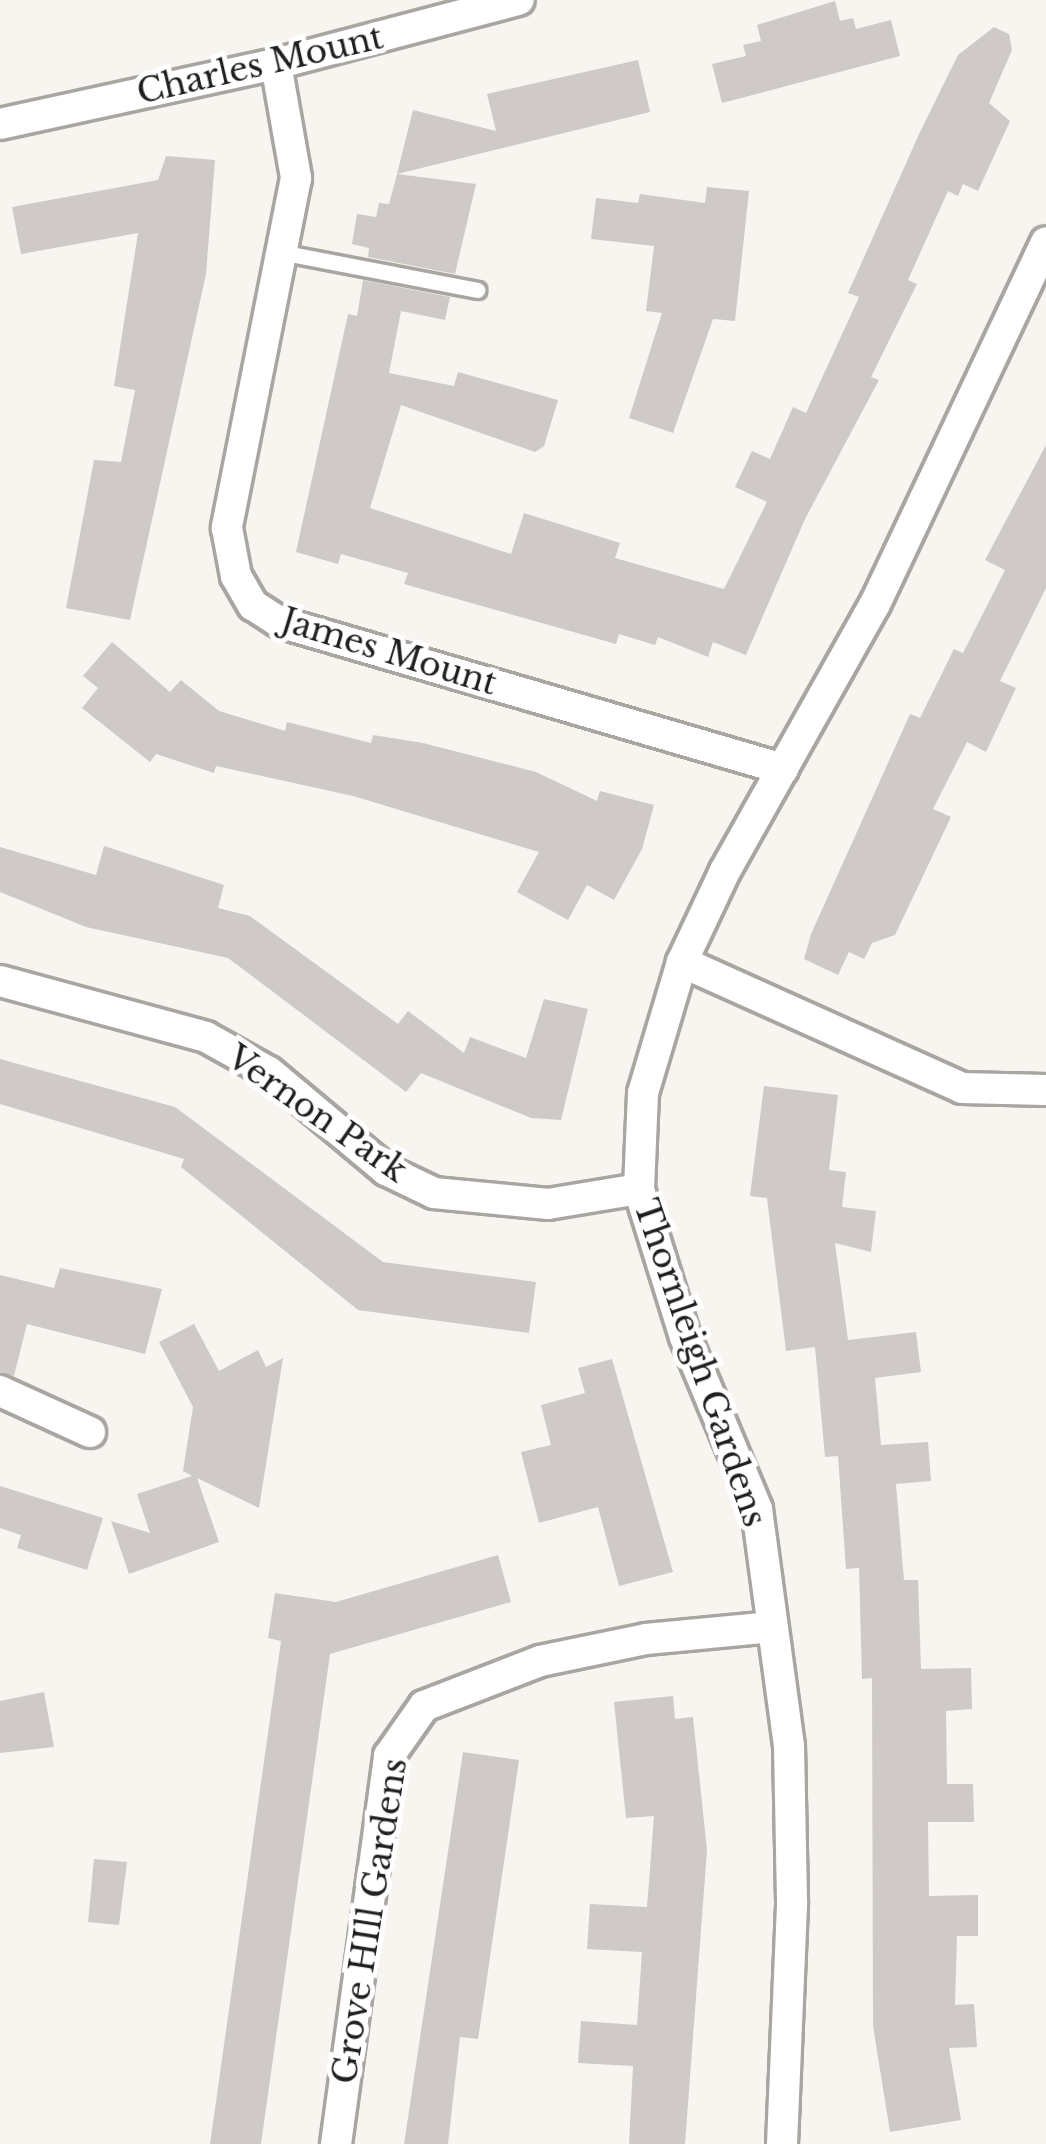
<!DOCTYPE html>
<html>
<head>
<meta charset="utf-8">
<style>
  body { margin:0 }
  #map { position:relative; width:1046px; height:2144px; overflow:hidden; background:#f8f4f0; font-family:"Libre Baskerville",serif }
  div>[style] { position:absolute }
  .building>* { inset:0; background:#cfcac7 }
  .roads { filter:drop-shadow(3px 0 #a9a6a2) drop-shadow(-3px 0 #a9a6a2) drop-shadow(0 3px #a9a6a2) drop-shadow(0 -3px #a9a6a2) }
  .service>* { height:15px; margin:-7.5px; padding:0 7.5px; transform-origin:7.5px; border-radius:7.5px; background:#fff }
  .minor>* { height:30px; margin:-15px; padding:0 15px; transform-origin:15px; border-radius:15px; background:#fff }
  span { translate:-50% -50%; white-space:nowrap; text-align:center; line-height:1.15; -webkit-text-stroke:10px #fff; paint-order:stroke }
  .street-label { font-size:33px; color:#211f1e }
</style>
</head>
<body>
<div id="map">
  <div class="building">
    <div style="clip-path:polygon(835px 1px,840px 21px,853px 18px,856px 29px,891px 20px,900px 56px,722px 103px,712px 64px,746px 56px,743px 45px,761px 41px,757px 25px)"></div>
    <div style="clip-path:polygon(994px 27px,1009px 34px,1012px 50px,989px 103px,1010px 121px,978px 191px,963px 184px,958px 196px,948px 191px,908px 280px,917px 284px,871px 377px,879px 380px,805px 519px,746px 655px,713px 642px,708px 657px,658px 637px,655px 645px,619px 634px,616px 644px,404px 584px,408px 573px,341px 554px,338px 564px,296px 552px,348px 314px,357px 316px,363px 280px,450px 297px,445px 320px,401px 311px,389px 373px,454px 386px,458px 372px,558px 400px,544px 446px,535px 452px,401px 405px,370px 508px,511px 554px,524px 513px,620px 543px,615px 558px,724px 589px,767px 502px,735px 487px,752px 451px,770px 459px,793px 407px,806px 413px,859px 297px,848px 293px,920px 132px,958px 55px)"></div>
    <div style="clip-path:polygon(638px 60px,650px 112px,397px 174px,413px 110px,496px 131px,487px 94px)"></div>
    <div style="clip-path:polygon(166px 156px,215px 160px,206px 274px,130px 620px,66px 608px,94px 460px,121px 462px,135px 390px,114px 386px,138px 233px,21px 254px,12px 207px,158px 180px)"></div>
    <div style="clip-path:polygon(397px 174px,476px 184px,455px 274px,368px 257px,369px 248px,352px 244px,357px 214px,376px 217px,379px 203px,389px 204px)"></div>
    <div style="clip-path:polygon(707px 187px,749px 191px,735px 321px,713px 319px,673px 433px,629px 418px,662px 313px,646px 311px,654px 246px,591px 239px,596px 198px,638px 203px,640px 194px,705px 203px)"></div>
    <div style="clip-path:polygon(1046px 445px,1046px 588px,1000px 681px,1016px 688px,986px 752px,967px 742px,933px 809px,951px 817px,895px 935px,872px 943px,864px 959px,849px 952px,838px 975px,804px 959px,811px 934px,910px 714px,920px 718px,954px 649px,963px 653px,1005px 570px,985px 560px)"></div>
    <div style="clip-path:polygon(112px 642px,170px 692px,181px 680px,219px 711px,285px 731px,287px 722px,371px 743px,373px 735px,423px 743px,536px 772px,597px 801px,600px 791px,654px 805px,642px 849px,614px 900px,587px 885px,568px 920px,517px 892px,539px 852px,353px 796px,216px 766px,214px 773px,156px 754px,150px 762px,82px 708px,98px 688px,83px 676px)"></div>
    <div style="clip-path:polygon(104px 846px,224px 885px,218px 908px,250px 916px,398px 1024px,408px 1011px,464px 1053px,470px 1037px,526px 1058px,544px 999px,588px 1009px,561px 1120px,531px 1118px,421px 1073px,406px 1092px,228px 958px,86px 927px,0 892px,0 847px,96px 875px)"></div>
    <div style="clip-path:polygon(0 1059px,175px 1107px,383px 1262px,536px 1282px,529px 1333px,358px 1310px,181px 1167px,184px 1159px,0 1104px)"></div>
    <div style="clip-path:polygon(764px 1086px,838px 1095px,829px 1170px,846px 1172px,842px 1207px,876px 1211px,871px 1252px,835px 1243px,848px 1340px,916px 1332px,921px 1372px,875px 1378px,881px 1445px,928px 1442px,931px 1481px,896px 1484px,904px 1580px,918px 1580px,921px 1669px,971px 1668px,972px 1709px,946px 1711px,947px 1784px,973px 1784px,974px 1822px,928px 1822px,929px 1896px,978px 1895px,978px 1936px,957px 1936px,955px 2005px,974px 2004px,977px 2047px,949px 2048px,961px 2120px,890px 2132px,873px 2026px,872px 1678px,862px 1679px,859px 1568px,846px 1569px,838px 1456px,825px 1457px,815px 1347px,786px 1351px,767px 1198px,750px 1196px)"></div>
    <div style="clip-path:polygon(60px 1268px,162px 1289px,145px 1354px,27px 1324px,14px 1376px,0 1372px,0 1275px,54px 1288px)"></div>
    <div style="clip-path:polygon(194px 1324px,219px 1371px,258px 1350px,266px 1367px,283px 1358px,259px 1508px,197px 1478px,219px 1542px,129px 1574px,111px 1521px,150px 1533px,137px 1494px,192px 1476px,183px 1471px,193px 1407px,159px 1342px)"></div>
    <div style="clip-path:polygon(612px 1359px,673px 1572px,619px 1586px,598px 1507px,539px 1523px,521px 1452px,551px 1445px,541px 1405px,585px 1393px,578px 1368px)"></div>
    <div style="clip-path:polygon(0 1486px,103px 1518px,87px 1570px,17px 1548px,21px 1535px,0 1528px)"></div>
    <div style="clip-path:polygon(498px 1555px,511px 1602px,330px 1654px,261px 2144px,210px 2144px,281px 1641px,268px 1638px,275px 1593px,336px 1602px)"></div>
    <div style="clip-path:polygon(44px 1692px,54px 1747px,0 1753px,0 1701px)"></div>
    <div style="clip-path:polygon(673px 1696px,675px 1719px,693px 1717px,707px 1850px,685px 2144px,629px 2144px,633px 2066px,578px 2063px,581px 2021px,637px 2025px,642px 1952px,587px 1949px,590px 1904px,647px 1907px,654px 1816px,626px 1818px,614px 1702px)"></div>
    <div style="clip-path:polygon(463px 1752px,519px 1760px,478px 2039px,460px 2037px,448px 2144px,404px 2144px)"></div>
    <div style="clip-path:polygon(94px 1859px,127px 1862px,119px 1925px,88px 1922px)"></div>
  </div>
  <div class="roads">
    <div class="service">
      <div style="left:280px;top:252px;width:201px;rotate:10.9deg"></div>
    </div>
    <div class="minor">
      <div style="left:276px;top:64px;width:116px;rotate:80deg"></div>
      <div style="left:296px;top:178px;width:357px;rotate:101.2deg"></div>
      <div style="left:227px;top:528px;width:49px;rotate:79.4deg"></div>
      <div style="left:236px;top:576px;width:34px;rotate:60deg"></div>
      <div style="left:253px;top:605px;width:31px;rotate:33deg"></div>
      <div style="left:279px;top:622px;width:525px;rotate:16.26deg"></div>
      <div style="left:0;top:124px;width:282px;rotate:-12.3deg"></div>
      <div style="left:276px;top:64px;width:251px;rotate:-14.8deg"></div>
      <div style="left:682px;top:962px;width:307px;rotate:24.2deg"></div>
      <div style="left:962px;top:1088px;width:84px;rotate:1.4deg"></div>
      <div style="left:0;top:981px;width:213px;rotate:15.2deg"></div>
      <div style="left:206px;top:1037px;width:72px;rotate:29.1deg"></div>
      <div style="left:269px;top:1072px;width:153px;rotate:39.9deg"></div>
      <div style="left:386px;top:1170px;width:53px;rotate:25.6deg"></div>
      <div style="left:434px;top:1193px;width:115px;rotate:5.5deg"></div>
      <div style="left:548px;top:1204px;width:92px;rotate:-9.4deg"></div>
      <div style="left:0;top:1391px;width:99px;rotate:24.5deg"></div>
      <div style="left:336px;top:2144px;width:392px;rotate:-82.2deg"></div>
      <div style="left:389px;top:1756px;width:61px;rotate:-55deg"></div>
      <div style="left:424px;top:1706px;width:124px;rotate:-21.2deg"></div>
      <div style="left:540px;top:1661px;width:108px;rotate:-11.7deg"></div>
      <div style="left:646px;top:1639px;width:127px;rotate:-5.4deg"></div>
      <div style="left:782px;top:2144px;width:243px;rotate:-87.6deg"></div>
      <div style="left:792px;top:1901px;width:155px;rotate:-91.1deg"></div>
      <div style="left:789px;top:1746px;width:239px;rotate:-97.7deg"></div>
      <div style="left:757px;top:1509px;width:186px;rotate:-112.7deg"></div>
      <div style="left:685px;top:1337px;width:155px;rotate:-107.3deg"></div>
      <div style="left:639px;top:1189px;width:96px;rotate:-87.6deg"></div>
      <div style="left:643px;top:1093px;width:137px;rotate:-73.4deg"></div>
      <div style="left:682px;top:962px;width:101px;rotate:-64.7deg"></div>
      <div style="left:725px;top:871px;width:306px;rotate:-60.7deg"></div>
      <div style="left:875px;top:604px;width:400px;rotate:-64.7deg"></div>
    </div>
  </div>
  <div class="street-label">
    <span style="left:260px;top:65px;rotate:-13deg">Charles Mount</span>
    <span style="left:389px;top:652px;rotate:17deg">James Mount</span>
    <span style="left:317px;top:1114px;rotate:35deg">Vernon Park</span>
    <span style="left:700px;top:1363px;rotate:71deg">Thornleigh Gardens</span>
    <span style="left:370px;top:1921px;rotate:-81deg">Grove HIll Gardens</span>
  </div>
</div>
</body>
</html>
